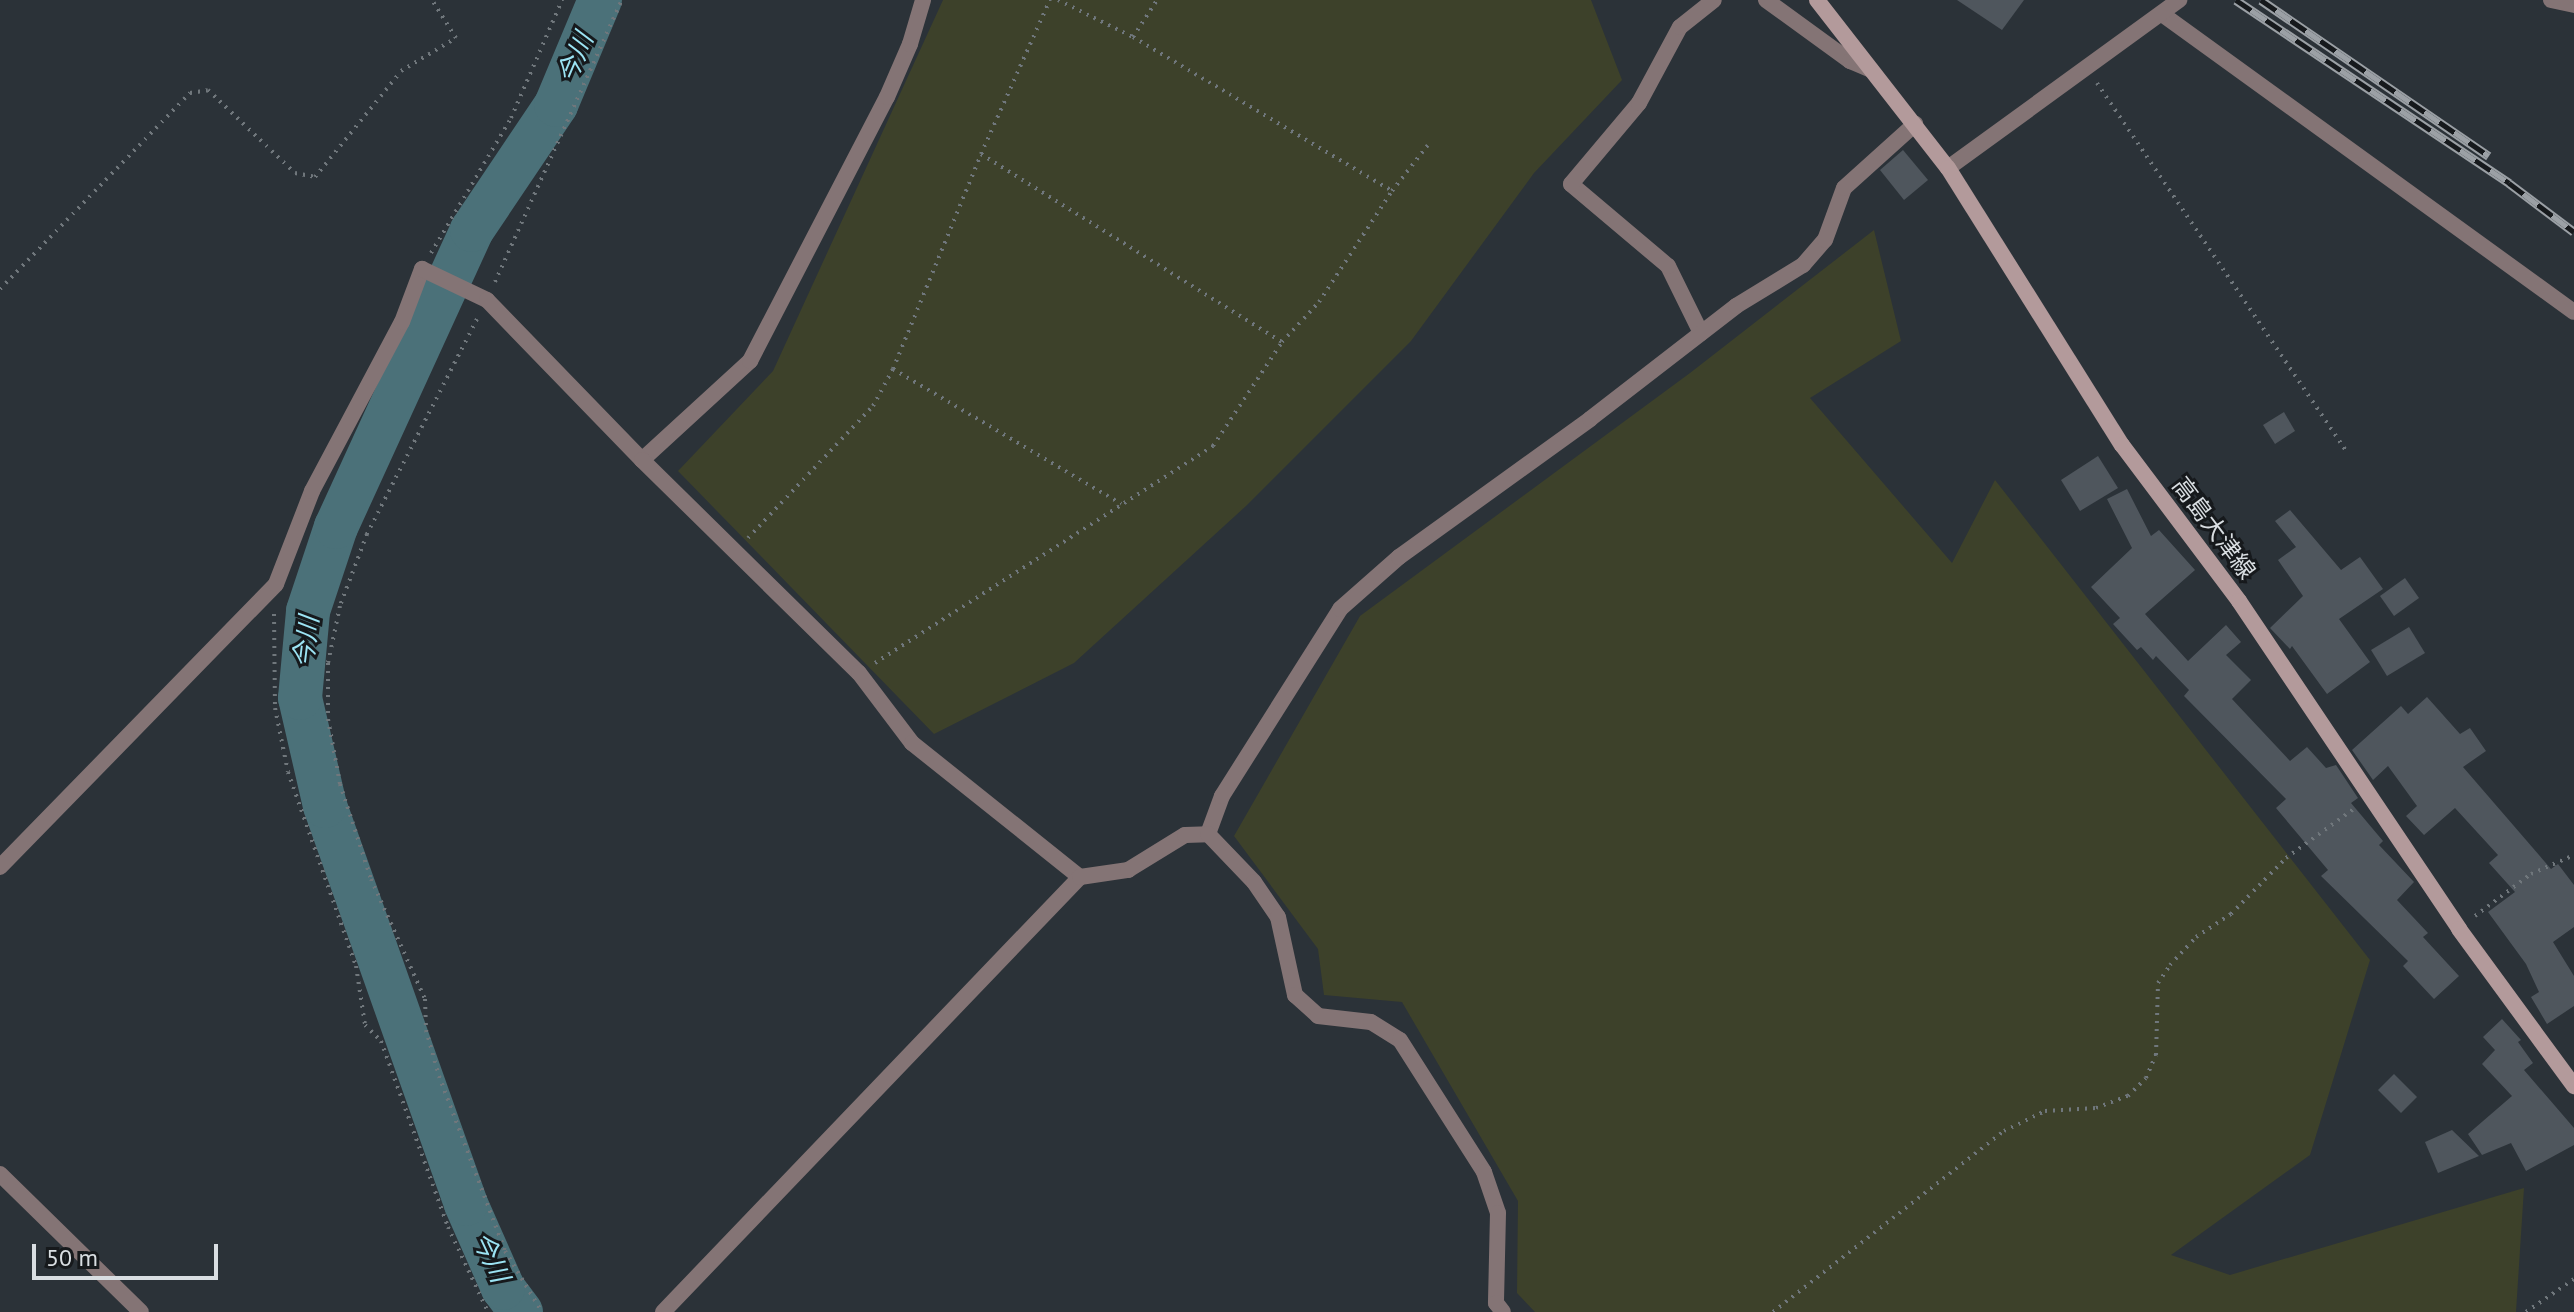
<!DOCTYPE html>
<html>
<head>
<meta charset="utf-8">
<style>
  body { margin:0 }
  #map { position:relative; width:2574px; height:1312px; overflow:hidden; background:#2b3238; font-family:"PT Sans","Noto Sans JP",sans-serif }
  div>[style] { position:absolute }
  .green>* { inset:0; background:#3d412a }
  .river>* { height:44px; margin:-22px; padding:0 22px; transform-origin:22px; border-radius:22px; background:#4b7179 }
  .building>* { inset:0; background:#4f565d }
  .path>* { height:4px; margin-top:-2px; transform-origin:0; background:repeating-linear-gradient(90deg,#70777c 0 2px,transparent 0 8px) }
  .street>* { height:16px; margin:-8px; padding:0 8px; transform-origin:8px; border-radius:8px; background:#847475 }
  .secondary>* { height:16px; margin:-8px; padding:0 8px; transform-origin:8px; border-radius:8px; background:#b39a9b }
  .rail>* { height:9px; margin-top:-4.5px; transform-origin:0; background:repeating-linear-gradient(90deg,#16191c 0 18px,#9ba0a5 0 36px); box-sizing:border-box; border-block:2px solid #9ba0a5 }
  span { translate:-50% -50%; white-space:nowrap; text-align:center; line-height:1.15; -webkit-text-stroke:6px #16191c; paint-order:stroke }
  .street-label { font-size:24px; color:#d9dee2 }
  .water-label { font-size:26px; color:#9ce4f4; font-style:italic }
  .scale { position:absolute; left:32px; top:1244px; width:186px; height:36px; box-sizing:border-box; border:4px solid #d9dee2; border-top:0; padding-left:10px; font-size:24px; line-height:28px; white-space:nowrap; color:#d9dee2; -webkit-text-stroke:6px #16191c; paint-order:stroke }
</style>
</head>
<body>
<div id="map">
  <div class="green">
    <div style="clip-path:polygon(943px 0,1591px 0,1622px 80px,1534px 173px,1411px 341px,1246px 506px,1074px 663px,934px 734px,678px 471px,773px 371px)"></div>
    <div style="clip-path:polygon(1874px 230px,1901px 341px,1810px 398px,1952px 563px,1995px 480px,2370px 960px,2310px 1155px,2171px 1255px,2230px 1275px,2524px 1188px,2516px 1312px,1535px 1312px,1517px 1293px,1518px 1201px,1402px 1002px,1324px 995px,1318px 949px,1234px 836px,1360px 616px,1690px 373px)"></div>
  </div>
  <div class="river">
    <div style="left:521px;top:1312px;width:30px;rotate:-127deg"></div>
    <div style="left:503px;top:1288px;width:92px;rotate:-113.8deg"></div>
    <div style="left:466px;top:1204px;width:422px;rotate:-109.5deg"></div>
    <div style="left:325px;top:806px;width:111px;rotate:-103deg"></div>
    <div style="left:300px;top:698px;width:87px;rotate:-84.7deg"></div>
    <div style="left:308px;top:611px;width:89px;rotate:-71.6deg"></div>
    <div style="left:336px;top:527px;width:327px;rotate:-65.4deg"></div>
    <div style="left:472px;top:230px;width:151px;rotate:-56.1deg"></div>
    <div style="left:556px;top:105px;width:114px;rotate:-67.3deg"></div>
  </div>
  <div class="building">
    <div style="clip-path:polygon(1957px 0,2024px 0,2002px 30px)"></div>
    <div style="clip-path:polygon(1903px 150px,1928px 180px,1904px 200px,1880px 170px)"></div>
    <div style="clip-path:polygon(2284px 412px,2295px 431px,2275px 444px,2263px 425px)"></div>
    <div style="clip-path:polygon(2098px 456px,2118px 488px,2080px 511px,2061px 480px)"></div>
    <div style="clip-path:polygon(2127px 489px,2151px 536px,2159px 530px,2195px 570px,2145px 614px,2188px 661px,2226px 625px,2241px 642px,2226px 655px,2251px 680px,2232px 699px,2290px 761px,2307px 747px,2326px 768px,2336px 765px,2358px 798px,2351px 803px,2383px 841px,2379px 845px,2414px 882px,2397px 900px,2428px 933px,2423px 937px,2459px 976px,2434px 999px,2403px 966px,2408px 961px,2321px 876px,2328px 870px,2276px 808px,2286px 799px,2184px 696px,2189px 690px,2156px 656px,2153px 660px,2141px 647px,2137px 650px,2113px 624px,2120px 618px,2091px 587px,2132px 548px,2107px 499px)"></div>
    <div style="clip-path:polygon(2290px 510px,2341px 570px,2360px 557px,2383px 589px,2339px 619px,2370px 662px,2327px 694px,2292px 646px,2290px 649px,2270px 628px,2303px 596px,2278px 560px,2296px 547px,2275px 521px)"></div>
    <div style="clip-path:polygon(2405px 578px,2419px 598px,2394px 616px,2380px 596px)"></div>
    <div style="clip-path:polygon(2409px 627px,2425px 653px,2387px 676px,2371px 650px)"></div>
    <div style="clip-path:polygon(2427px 697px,2460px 734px,2470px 728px,2486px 751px,2463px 767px,2551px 869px,2558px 864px,2574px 885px,2574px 927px,2553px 942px,2574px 976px,2574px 1006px,2547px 1024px,2531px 997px,2539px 992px,2526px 964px,2488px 912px,2515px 892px,2489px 863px,2498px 855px,2455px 808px,2424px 835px,2406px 816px,2417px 806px,2388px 766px,2373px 780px,2352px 750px,2401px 706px,2408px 714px)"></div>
    <div style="clip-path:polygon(2502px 1019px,2521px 1040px,2518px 1042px,2533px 1063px,2524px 1070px,2574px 1128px,2574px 1145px,2526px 1171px,2511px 1143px,2482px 1155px,2468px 1134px,2512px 1096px,2482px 1064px,2495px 1050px,2483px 1037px)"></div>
    <div style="clip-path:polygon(2394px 1074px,2417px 1097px,2401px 1113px,2378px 1090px)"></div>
    <div style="clip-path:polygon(2452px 1130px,2479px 1156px,2438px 1173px,2425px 1142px)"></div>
  </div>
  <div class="path">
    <div style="left:1058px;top:0;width:84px;rotate:26.3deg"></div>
    <div style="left:1133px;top:37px;width:301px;rotate:30.7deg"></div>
    <div style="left:1133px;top:37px;width:44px;rotate:-57deg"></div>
    <div style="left:2097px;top:83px;width:444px;rotate:55.9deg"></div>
    <div style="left:981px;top:154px;width:355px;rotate:32deg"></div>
    <div style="left:431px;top:253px;width:157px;rotate:-59.3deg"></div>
    <div style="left:511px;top:118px;width:129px;rotate:-66.6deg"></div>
    <div style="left:495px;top:282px;width:309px;rotate:-65.8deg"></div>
    <div style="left:0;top:289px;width:273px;rotate:-45.9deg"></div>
    <div style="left:190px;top:93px;width:18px;rotate:-9deg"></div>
    <div style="left:208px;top:90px;width:120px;rotate:43.7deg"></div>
    <div style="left:295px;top:173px;width:20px;rotate:11deg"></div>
    <div style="left:315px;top:177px;width:136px;rotate:-50.9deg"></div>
    <div style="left:401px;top:71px;width:64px;rotate:-31deg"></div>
    <div style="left:456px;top:38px;width:45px;rotate:-122.3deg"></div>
    <div style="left:477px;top:319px;width:242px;rotate:117.1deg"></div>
    <div style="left:367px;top:534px;width:77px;rotate:110.6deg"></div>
    <div style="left:340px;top:606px;width:58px;rotate:101.9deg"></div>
    <div style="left:328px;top:663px;width:56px;rotate:90deg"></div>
    <div style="left:328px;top:719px;width:66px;rotate:79.5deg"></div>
    <div style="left:340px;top:784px;width:100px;rotate:71.9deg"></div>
    <div style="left:371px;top:879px;width:132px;rotate:65.8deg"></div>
    <div style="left:425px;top:999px;width:31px;rotate:88deg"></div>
    <div style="left:426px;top:1030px;width:48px;rotate:74.2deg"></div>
    <div style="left:439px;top:1076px;width:187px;rotate:69.3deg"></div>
    <div style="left:505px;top:1251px;width:71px;rotate:58.8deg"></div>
    <div style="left:893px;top:369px;width:265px;rotate:30.6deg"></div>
    <div style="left:748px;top:538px;width:182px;rotate:-46.6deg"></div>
    <div style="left:873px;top:406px;width:42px;rotate:-61.6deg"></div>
    <div style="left:893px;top:369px;width:232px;rotate:-67.7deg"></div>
    <div style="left:981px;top:154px;width:169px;rotate:-65.9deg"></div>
    <div style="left:274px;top:614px;width:94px;rotate:89.4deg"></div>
    <div style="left:275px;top:708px;width:65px;rotate:78.5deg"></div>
    <div style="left:288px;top:772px;width:206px;rotate:70.7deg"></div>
    <div style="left:356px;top:966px;width:60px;rotate:81.3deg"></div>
    <div style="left:365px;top:1025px;width:23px;rotate:45deg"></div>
    <div style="left:381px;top:1041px;width:198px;rotate:70.2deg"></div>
    <div style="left:448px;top:1227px;width:94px;rotate:64.8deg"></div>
    <div style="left:875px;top:663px;width:402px;rotate:-32.7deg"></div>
    <div style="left:1213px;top:446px;width:125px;rotate:-56.4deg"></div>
    <div style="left:1282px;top:342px;width:54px;rotate:-47.2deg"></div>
    <div style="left:1319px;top:302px;width:133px;rotate:-56.7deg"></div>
    <div style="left:1392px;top:191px;width:58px;rotate:-52deg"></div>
    <div style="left:2475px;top:916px;width:70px;rotate:-36.9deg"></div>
    <div style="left:2531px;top:874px;width:47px;rotate:-23.8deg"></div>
    <div style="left:1773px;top:1312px;width:293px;rotate:-38.1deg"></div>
    <div style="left:2004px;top:1131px;width:46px;rotate:-26deg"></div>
    <div style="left:2045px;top:1111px;width:51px;rotate:-3.4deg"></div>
    <div style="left:2096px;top:1108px;width:34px;rotate:-21deg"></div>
    <div style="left:2128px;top:1096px;width:25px;rotate:-45deg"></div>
    <div style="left:2146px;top:1078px;width:25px;rotate:-67deg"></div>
    <div style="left:2156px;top:1055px;width:72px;rotate:-88.4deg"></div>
    <div style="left:2158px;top:983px;width:22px;rotate:-56deg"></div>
    <div style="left:2170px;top:965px;width:38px;rotate:-47deg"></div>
    <div style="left:2196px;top:937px;width:42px;rotate:-33.3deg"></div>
    <div style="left:2231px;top:914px;width:78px;rotate:-45.5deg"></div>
    <div style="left:2286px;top:858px;width:85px;rotate:-35.9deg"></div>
    <div style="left:2526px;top:1312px;width:58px;rotate:-34.5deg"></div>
  </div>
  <div class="street">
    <div style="left:1766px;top:0;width:104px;rotate:36deg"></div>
    <div style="left:1850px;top:61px;width:23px;rotate:23deg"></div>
    <div style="left:2551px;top:0;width:24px;rotate:12deg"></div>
    <div style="left:2162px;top:14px;width:508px;rotate:35.88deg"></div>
    <div style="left:1948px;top:168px;width:286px;rotate:-36deg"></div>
    <div style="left:1701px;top:333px;width:75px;rotate:-116.2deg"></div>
    <div style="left:1668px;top:266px;width:127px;rotate:-139.8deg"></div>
    <div style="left:1571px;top:184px;width:106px;rotate:-50deg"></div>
    <div style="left:1639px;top:103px;width:86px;rotate:-61.7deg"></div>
    <div style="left:1680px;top:27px;width:43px;rotate:-38.5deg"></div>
    <div style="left:642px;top:460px;width:147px;rotate:-42.5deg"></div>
    <div style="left:750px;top:361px;width:297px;rotate:-62.6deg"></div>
    <div style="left:887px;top:97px;width:58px;rotate:-66.5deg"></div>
    <div style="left:910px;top:44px;width:46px;rotate:-73.5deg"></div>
    <div style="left:1208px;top:834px;width:40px;rotate:-69.8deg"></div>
    <div style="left:1222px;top:796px;width:221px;rotate:-57.7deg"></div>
    <div style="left:1340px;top:609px;width:79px;rotate:-41.4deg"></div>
    <div style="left:1399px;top:557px;width:236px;rotate:-35.8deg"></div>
    <div style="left:1590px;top:419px;width:185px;rotate:-37.7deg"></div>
    <div style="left:1736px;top:306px;width:79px;rotate:-31.5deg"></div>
    <div style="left:1803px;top:265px;width:33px;rotate:-49deg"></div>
    <div style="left:1825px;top:240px;width:55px;rotate:-69.9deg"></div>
    <div style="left:1844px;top:188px;width:96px;rotate:-42deg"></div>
    <div style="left:0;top:867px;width:395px;rotate:-45.7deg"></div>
    <div style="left:276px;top:584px;width:100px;rotate:-68.8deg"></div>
    <div style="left:312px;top:491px;width:191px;rotate:-62deg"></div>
    <div style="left:402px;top:322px;width:57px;rotate:-69.3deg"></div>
    <div style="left:422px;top:269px;width:72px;rotate:25.5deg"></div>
    <div style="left:487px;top:300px;width:223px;rotate:45.9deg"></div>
    <div style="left:642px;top:460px;width:304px;rotate:44.5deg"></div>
    <div style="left:859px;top:673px;width:88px;rotate:52.9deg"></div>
    <div style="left:912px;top:743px;width:215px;rotate:38.6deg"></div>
    <div style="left:0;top:1174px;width:197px;rotate:44.4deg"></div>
    <div style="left:663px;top:1312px;width:603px;rotate:-46.21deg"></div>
    <div style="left:1080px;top:877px;width:49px;rotate:-8.3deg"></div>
    <div style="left:1128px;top:870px;width:67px;rotate:-31.6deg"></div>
    <div style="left:1185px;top:835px;width:23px;rotate:-2deg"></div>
    <div style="left:1208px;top:834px;width:66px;rotate:46.2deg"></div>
    <div style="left:1254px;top:882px;width:42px;rotate:55.6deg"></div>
    <div style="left:1278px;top:917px;width:80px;rotate:77.7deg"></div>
    <div style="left:1295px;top:995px;width:31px;rotate:42deg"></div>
    <div style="left:1318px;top:1016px;width:53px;rotate:6.5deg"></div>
    <div style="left:1371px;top:1022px;width:34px;rotate:32deg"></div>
    <div style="left:1400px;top:1040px;width:156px;rotate:57.5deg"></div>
    <div style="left:1484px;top:1172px;width:43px;rotate:71.1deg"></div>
    <div style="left:1498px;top:1213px;width:90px;rotate:91.3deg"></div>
    <div style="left:1496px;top:1303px;width:11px;rotate:52deg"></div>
  </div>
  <div class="secondary">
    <div style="left:1817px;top:0;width:213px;rotate:52.1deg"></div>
    <div style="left:1948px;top:168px;width:327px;rotate:57.9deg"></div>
    <div style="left:2122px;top:445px;width:195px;rotate:53.1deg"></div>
    <div style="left:2239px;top:601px;width:395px;rotate:56.1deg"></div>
    <div style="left:2459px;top:929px;width:195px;rotate:53.8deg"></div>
  </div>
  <div class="rail">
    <div style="left:2236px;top:0;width:329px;rotate:33.8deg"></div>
    <div style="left:2509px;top:183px;width:81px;rotate:37deg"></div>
    <div style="left:2261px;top:0;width:276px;rotate:34.4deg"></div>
  </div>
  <div class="street-label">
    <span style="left:2214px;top:528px;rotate:53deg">高島大津線</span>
  </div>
  <div class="water-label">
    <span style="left:575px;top:58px;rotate:-67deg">今川</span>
    <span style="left:306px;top:642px;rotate:-83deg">今川</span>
    <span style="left:491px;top:1257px;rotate:65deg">今川</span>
  </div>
  <div class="scale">50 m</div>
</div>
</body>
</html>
